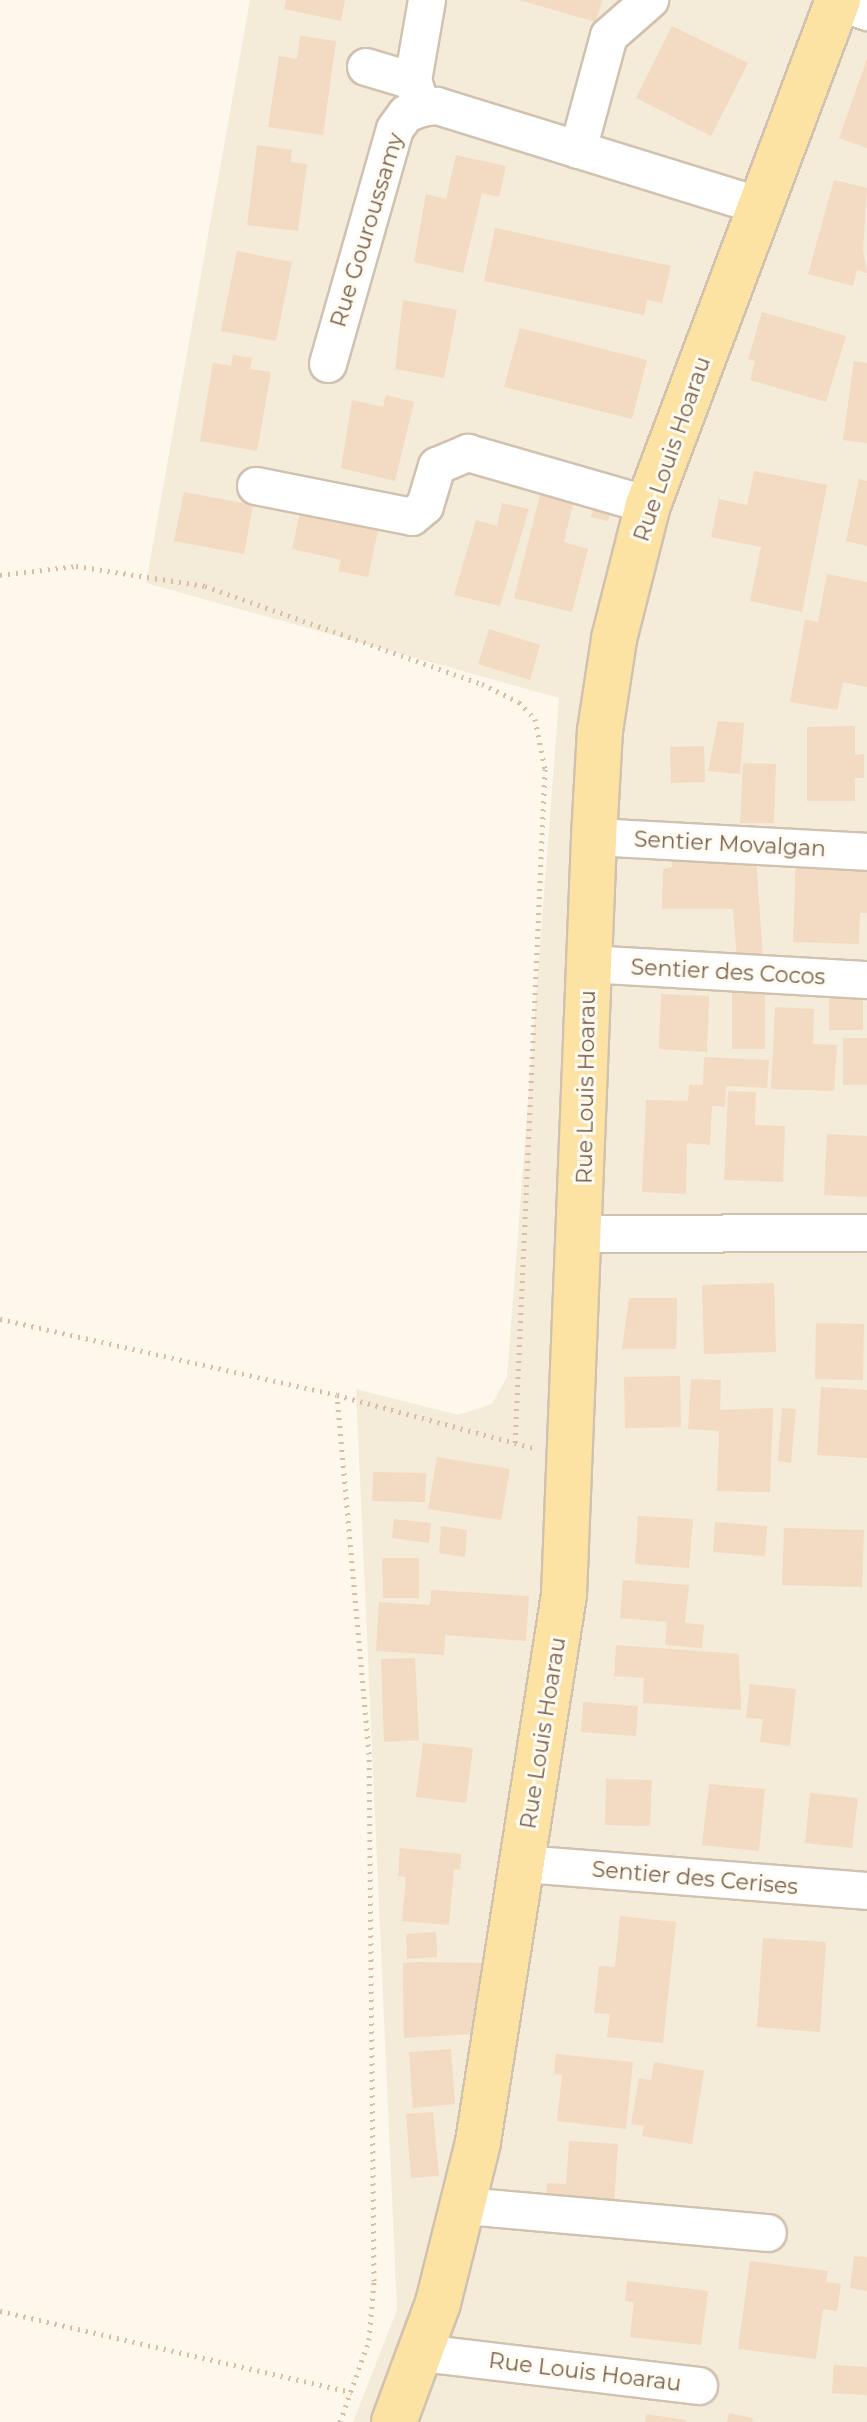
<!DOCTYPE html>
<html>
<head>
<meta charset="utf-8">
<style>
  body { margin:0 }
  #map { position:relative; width:867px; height:2422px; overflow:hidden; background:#fdf8eb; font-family:Montserrat,sans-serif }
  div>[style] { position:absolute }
  .residential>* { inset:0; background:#f5ebd9 }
  .building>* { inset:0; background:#f3dac2 }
  .path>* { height:5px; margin-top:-2.5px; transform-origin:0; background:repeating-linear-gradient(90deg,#d9bea4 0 2px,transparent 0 8px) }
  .roads { filter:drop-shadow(2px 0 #d1c1af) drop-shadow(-2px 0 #d1c1af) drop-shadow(0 2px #d1c1af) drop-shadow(0 -2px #d1c1af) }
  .minor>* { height:36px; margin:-18px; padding:0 18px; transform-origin:18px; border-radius:18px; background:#fff }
  .major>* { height:44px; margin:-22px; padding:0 22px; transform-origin:22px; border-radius:22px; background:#fce3a4 }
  span { translate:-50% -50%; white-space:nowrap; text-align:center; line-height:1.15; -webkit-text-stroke:6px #fffbf2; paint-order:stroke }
  .street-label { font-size:22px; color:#7a614c }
</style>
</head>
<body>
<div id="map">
  <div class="residential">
    <div style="clip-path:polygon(250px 0,867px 0,867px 2422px,353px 2422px,397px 2310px,356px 1389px,458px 1415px,492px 1404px,507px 1377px,559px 698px,146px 583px)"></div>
  </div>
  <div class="building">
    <div style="clip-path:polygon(286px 0,345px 0,341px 21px,284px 9px)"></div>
    <div style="clip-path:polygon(519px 0,602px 0,596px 22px)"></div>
    <div style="clip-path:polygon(672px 26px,748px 63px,711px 136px,636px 98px)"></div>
    <div style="clip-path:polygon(300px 36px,336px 41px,323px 135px,268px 127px,279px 56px,297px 59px)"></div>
    <div style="clip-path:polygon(867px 59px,867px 148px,839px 138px)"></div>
    <div style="clip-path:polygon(257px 145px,292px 150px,291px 162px,307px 164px,298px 231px,247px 225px)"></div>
    <div style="clip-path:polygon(456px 155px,506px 166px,499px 197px,482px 193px,463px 273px,414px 262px,426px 194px,446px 199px)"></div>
    <div style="clip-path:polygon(834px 180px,867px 188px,863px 250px,867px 273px,857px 270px,853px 286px,808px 274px)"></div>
    <div style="clip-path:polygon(495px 228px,671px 266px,662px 303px,647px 300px,644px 315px,484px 281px)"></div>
    <div style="clip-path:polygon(237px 251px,292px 262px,276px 341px,221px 331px)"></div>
    <div style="clip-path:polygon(403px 300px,457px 310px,444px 378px,395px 369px)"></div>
    <div style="clip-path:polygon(762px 312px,846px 336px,826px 402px,750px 380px,755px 361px,748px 359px)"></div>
    <div style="clip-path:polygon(520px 328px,647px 360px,632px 419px,504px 387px)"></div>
    <div style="clip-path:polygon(233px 355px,252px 358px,250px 369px,271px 372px,257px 451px,200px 441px,213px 363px,231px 366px)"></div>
    <div style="clip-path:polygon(854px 361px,867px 363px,867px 443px,843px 440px)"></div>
    <div style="clip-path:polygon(386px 395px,414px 402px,395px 481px,341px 468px,352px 400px,383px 407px)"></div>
    <div style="clip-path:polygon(754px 471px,827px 485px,802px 612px,750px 601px,761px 547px,711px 537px,719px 499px,747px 505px)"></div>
    <div style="clip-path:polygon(859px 479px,867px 481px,867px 546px,846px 541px)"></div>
    <div style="clip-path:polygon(541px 491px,574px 499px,564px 542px,588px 549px,572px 612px,514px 598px)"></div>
    <div style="clip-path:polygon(184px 492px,253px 505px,244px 554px,174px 541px)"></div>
    <div style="clip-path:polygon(502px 503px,529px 509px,500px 606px,454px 595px,476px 520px,497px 526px)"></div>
    <div style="clip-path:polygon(595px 503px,612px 507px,608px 521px,591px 517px)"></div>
    <div style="clip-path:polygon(301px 508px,379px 526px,368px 577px,338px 571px,341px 560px,292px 549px)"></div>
    <div style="clip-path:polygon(827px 574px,867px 582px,867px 687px,843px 682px,837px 710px,790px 702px,805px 620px,818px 622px)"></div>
    <div style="clip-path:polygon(489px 629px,540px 645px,530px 680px,478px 664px)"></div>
    <div style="clip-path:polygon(718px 721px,744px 723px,740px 774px,708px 771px)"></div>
    <div style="clip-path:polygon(855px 726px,855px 755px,864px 754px,864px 778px,855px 778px,855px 801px,807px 801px,807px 727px)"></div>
    <div style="clip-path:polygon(704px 746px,705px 782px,671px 783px,670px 747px)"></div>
    <div style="clip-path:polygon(743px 763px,776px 764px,774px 823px,740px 823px)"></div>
    <div style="clip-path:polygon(673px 848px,756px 858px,763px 957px,737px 959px,733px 909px,662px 909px,663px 869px,672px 867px)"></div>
    <div style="clip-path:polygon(796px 858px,867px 860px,867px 913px,860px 913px,859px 944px,793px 942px)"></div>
    <div style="clip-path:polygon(732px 982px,765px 982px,765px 1049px,732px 1049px)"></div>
    <div style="clip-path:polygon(661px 994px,709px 996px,707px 1052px,659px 1049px)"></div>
    <div style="clip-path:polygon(829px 994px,863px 994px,863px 1030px,829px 1030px)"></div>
    <div style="clip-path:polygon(775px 1007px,814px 1009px,813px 1044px,837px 1045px,834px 1091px,771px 1089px)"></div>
    <div style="clip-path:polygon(843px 1038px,867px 1038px,867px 1085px,843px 1085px)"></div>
    <div style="clip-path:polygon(704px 1057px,769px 1060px,767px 1088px,726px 1086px,725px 1107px,712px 1106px,710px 1145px,687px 1143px,686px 1194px,642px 1192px,646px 1100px,688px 1101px,689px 1085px,703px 1085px)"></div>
    <div style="clip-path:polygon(728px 1091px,756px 1092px,755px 1125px,785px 1126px,783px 1182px,724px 1180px)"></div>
    <div style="clip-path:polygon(827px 1134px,867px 1136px,867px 1197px,824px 1195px)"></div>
    <div style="clip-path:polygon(774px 1283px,776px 1352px,704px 1354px,702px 1285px)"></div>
    <div style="clip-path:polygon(629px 1298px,677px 1298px,676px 1349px,622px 1349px)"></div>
    <div style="clip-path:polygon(816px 1323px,864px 1324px,863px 1380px,815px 1379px)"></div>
    <div style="clip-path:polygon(680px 1376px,681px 1427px,625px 1428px,624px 1377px)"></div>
    <div style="clip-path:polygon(691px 1379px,721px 1380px,720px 1410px,773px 1408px,770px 1492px,717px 1491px,719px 1431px,688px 1429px)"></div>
    <div style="clip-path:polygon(821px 1387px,867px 1390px,867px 1458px,817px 1455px)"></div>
    <div style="clip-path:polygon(782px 1408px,796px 1409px,791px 1463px,778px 1461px)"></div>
    <div style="clip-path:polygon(437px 1457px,510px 1469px,501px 1520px,428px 1509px)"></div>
    <div style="clip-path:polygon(373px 1472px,426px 1473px,425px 1502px,372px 1501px)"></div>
    <div style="clip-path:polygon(638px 1516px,693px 1519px,689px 1568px,635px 1564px)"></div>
    <div style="clip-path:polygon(394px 1519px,431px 1523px,429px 1543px,392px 1538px)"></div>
    <div style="clip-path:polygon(715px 1522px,767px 1526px,765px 1556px,713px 1552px)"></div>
    <div style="clip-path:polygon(441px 1526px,467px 1530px,465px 1557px,439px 1553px)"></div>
    <div style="clip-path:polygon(784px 1528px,864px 1530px,862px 1587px,782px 1585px)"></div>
    <div style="clip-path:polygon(382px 1558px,419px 1558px,419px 1598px,383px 1598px)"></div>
    <div style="clip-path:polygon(623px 1580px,689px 1585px,685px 1623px,704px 1625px,702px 1648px,665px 1645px,667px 1622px,620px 1618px)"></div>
    <div style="clip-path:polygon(431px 1590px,529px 1596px,526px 1641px,445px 1635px,444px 1655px,376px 1651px,379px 1602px,430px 1605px)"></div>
    <div style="clip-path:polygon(616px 1645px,739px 1654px,741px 1710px,643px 1703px,644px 1678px,614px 1676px)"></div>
    <div style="clip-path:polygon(415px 1658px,419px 1740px,384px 1742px,381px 1659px)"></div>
    <div style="clip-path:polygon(750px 1684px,796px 1689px,790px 1746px,760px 1742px,763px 1719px,746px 1718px)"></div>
    <div style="clip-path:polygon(583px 1702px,638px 1706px,636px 1736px,581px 1732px)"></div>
    <div style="clip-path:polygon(423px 1743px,473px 1748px,466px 1803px,416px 1797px)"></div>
    <div style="clip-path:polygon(606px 1779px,652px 1780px,650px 1826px,605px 1825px)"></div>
    <div style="clip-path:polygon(709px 1784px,765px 1789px,759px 1851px,702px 1845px)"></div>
    <div style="clip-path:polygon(810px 1793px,858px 1798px,852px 1848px,805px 1843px)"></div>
    <div style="clip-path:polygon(400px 1848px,461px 1854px,460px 1870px,454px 1869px,449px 1925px,402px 1921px,406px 1877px,398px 1876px)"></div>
    <div style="clip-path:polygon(620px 1916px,676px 1922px,663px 2043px,607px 2037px,610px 2014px,594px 2013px,599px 1966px,615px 1967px)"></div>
    <div style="clip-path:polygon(436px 1932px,437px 1957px,407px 1959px,406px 1934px)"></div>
    <div style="clip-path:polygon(763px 1938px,826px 1942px,820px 2032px,757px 2027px)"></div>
    <div style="clip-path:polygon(420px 1962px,483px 1963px,472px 2034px,404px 2038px,403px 1963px)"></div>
    <div style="clip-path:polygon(451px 2049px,455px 2104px,413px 2108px,409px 2052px)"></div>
    <div style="clip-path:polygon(556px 2054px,633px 2062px,626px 2129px,557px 2121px,562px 2075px,554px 2074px)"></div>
    <div style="clip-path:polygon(654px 2062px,704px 2071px,692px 2144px,642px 2136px,644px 2126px,631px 2124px,639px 2078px,651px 2080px)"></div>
    <div style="clip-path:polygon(433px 2112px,439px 2176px,411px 2178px,406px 2114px)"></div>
    <div style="clip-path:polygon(569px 2141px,618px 2144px,614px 2204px,546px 2200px,547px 2183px,566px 2184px)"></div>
    <div style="clip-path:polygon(854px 2256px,867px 2257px,867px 2291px,850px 2288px)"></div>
    <div style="clip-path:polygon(750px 2261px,828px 2271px,826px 2282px,841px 2284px,837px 2311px,823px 2309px,816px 2359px,738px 2349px)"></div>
    <div style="clip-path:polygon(627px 2281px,708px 2291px,701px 2345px,630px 2337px,634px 2302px,625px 2301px)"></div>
    <div style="clip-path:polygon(834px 2365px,867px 2367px,867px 2395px,832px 2393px)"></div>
    <div style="clip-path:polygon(729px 2413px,753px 2418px,752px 2422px,727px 2422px)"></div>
    <div style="clip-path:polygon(646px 2414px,686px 2420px,686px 2422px,645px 2422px)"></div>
  </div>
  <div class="path">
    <div style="left:0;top:575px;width:77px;rotate:-6.8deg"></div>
    <div style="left:76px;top:566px;width:131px;rotate:8.8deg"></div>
    <div style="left:205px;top:586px;width:294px;rotate:19.5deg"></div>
    <div style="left:482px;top:684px;width:41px;rotate:25.9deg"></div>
    <div style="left:519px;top:702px;width:23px;rotate:47deg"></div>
    <div style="left:535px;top:719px;width:51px;rotate:78.7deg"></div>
    <div style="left:545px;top:769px;width:677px;rotate:92.54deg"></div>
    <div style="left:0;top:1319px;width:345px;rotate:12.7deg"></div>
    <div style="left:0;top:2311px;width:361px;rotate:13deg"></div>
    <div style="left:340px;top:2422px;width:87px;rotate:-70.5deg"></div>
    <div style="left:369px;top:2340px;width:59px;rotate:-85.2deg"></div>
    <div style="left:374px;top:2281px;width:527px;rotate:-90.54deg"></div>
    <div style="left:369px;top:1754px;width:360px;rotate:-95.1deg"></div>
    <div style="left:337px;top:1395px;width:203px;rotate:15.1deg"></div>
  </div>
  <div class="roads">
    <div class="minor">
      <div style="left:838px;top:2px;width:31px;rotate:19deg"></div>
      <div style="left:366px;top:67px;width:49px;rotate:16.6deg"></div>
      <div style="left:422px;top:108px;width:28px;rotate:-108deg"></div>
      <div style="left:413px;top:81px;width:82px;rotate:-80.2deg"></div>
      <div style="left:578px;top:150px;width:118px;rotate:-74.8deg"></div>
      <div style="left:609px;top:36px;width:55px;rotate:-41.3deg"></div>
      <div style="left:328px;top:364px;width:244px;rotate:-74.1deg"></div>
      <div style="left:395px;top:129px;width:19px;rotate:-54deg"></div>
      <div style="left:406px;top:114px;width:17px;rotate:-21deg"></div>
      <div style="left:422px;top:108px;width:15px;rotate:-8deg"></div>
      <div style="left:437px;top:106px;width:339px;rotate:17.2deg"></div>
      <div style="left:256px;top:486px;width:159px;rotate:11.2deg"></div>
      <div style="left:412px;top:517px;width:17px;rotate:-40deg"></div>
      <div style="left:425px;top:506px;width:42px;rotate:-73.3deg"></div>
      <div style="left:437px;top:466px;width:34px;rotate:-23deg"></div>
      <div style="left:468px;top:453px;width:187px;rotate:16.1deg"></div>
      <div style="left:594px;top:837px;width:273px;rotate:3.1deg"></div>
      <div style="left:588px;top:964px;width:279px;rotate:3.3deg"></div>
      <div style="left:582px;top:1234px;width:285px;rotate:-0.2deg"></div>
      <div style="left:524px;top:1864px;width:344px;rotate:4.5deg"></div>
      <div style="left:465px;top:2206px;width:304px;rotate:5.1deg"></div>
      <div style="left:422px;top:2353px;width:279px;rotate:6.8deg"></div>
    </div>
    <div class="major">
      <div style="left:394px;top:2422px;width:127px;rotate:-69.7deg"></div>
      <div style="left:438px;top:2303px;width:166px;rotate:-76deg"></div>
      <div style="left:478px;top:2142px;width:554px;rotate:-81.07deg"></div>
      <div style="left:564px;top:1595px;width:759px;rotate:-87.73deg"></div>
      <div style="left:594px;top:837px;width:106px;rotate:-86.8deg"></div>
      <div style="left:600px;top:731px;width:93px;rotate:-81.3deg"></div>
      <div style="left:614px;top:639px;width:138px;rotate:-75.8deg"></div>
      <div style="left:648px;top:505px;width:540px;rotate:-69.38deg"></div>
    </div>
  </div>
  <div class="street-label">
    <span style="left:367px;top:230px;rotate:-73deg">Rue Gouroussamy</span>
    <span style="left:672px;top:449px;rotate:-71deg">Rue Louis Hoarau</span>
    <span style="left:730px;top:844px;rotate:3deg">Sentier Movalgan</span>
    <span style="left:728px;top:972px;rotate:3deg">Sentier des Cocos</span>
    <span style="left:586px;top:1087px;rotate:-89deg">Rue Louis Hoarau</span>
    <span style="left:543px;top:1733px;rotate:-81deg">Rue Louis Hoarau</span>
    <span style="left:695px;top:1878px;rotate:5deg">Sentier des Cerises</span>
    <span style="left:585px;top:2372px;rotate:7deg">Rue Louis Hoarau</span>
  </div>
</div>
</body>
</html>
